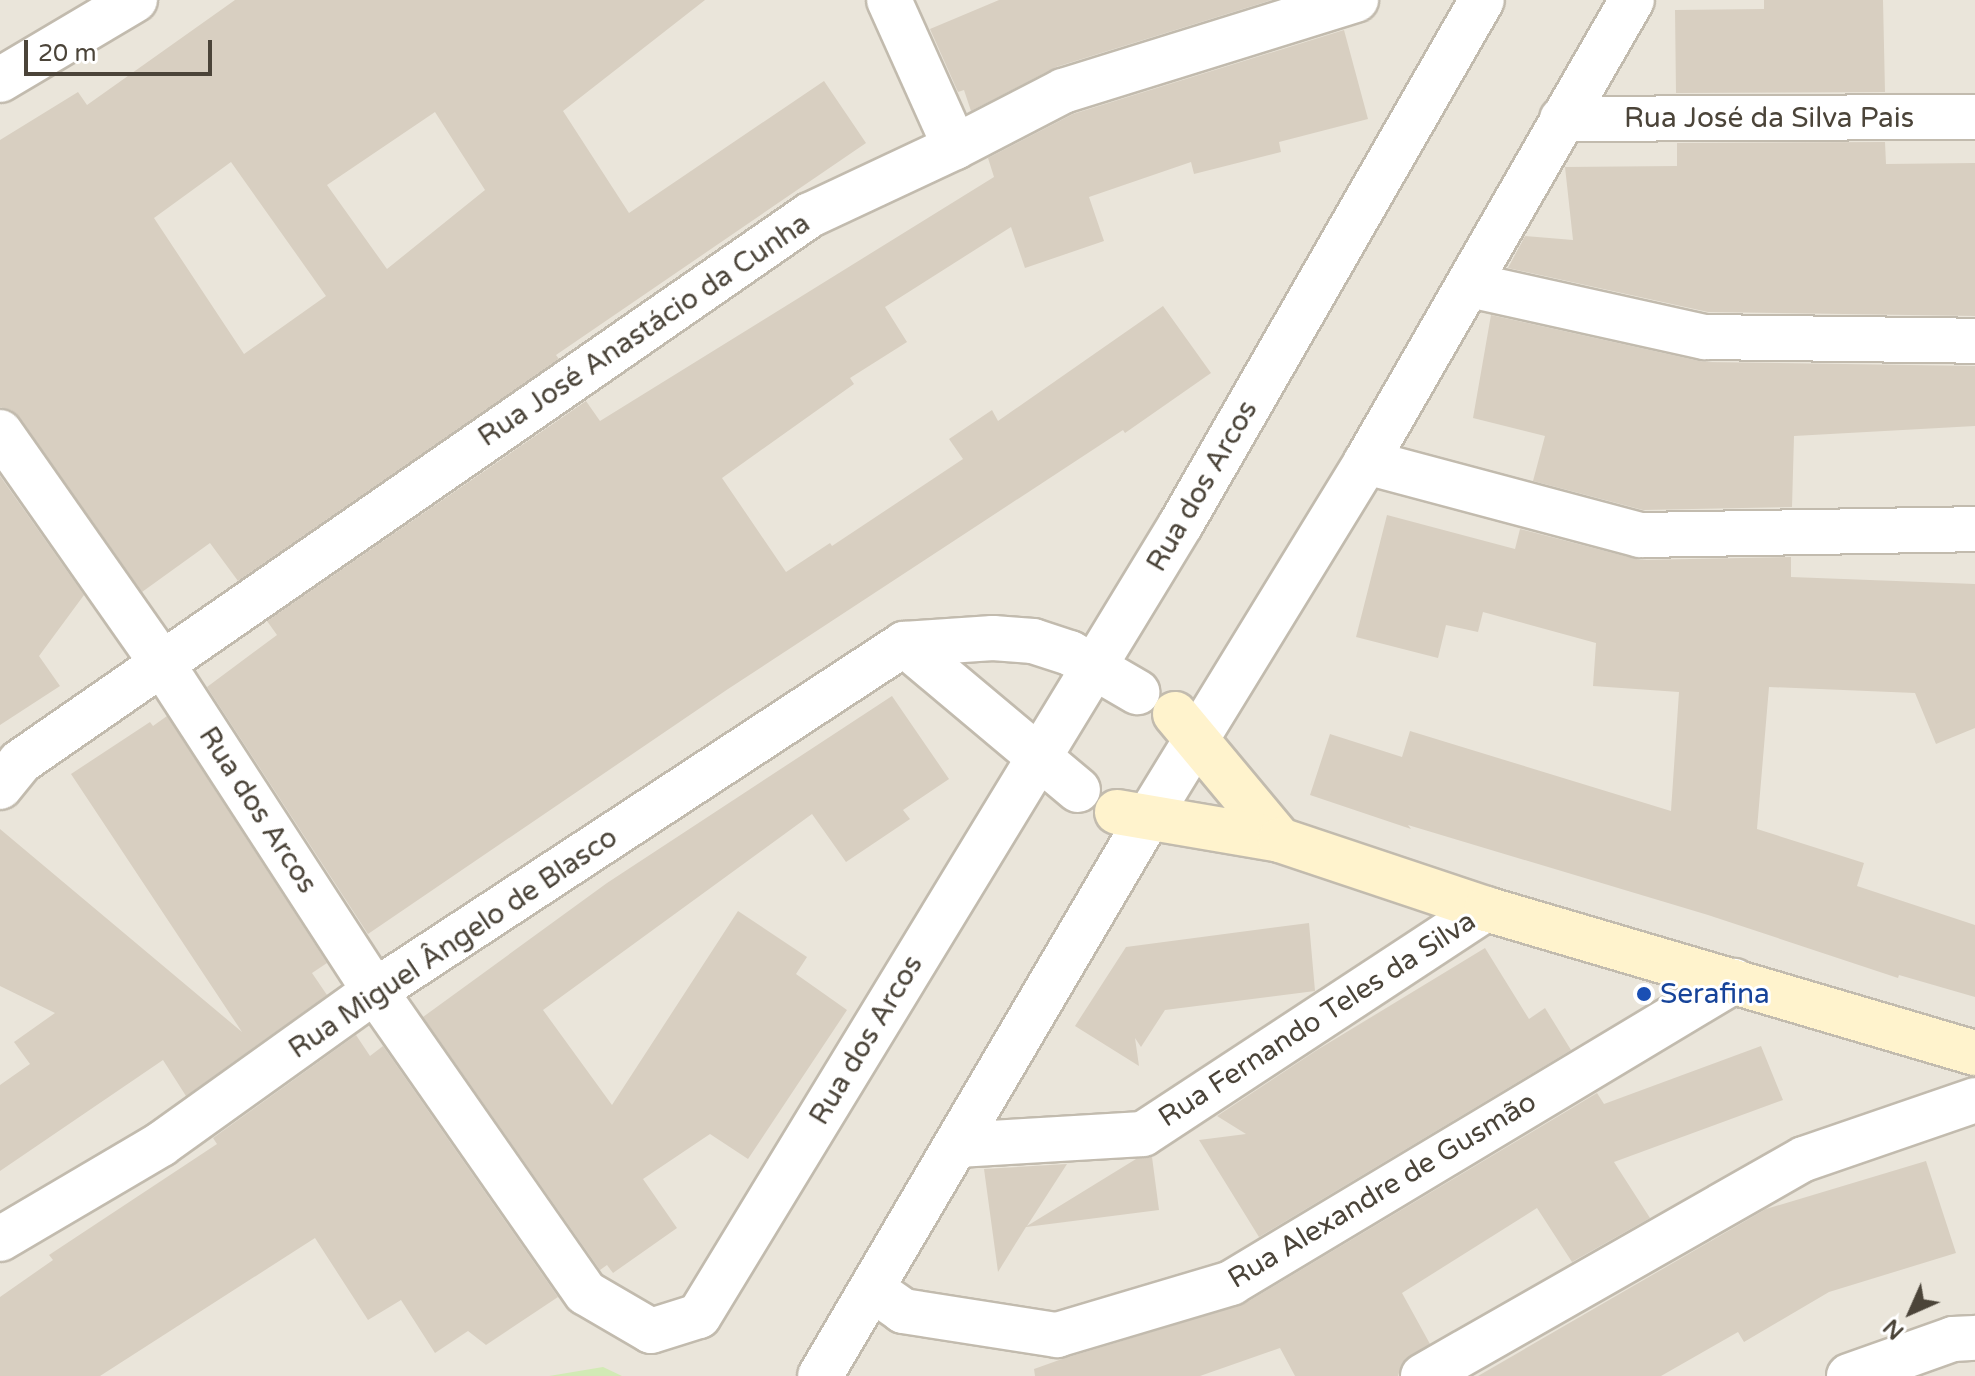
<!DOCTYPE html>
<html>
<head>
<meta charset="utf-8">
<style>
  body { margin:0 }
  #map { position:relative; width:1975px; height:1376px; overflow:hidden; background:#f6f3ec; font-family:"Varela Round",sans-serif }
  div>[style] { position:absolute }
  .residential>* { inset:0; background:#eae5da }
  .green>* { inset:0; background:#d2eab5 }
  .building>* { inset:0; background:#d8cfc1 }
  .roads { filter:drop-shadow(2px 0 #c2bbae) drop-shadow(-2px 0 #c2bbae) drop-shadow(0 2px #c2bbae) drop-shadow(0 -2px #c2bbae) }
  .street>* { height:44px; margin:-22px; padding:0 22px; transform-origin:22px; border-radius:22px; background:#fff }
  .secondary>* { height:44px; margin:-22px; padding:0 22px; transform-origin:22px; border-radius:22px; background:#fff3cd }
  .dots>* { width:22px; height:22px; translate:-50% -50%; box-sizing:border-box; border:4px solid #fff; border-radius:50% }
  span { translate:-50% -50%; white-space:nowrap; text-align:center; line-height:1.15; -webkit-text-stroke:6px #fff; paint-order:stroke }
  .street-label { font-size:28px; color:#4b4439 }
  .transit-label { font-size:28px; color:#164399 }
  .left { translate:0 -50%; text-align:left }
  .north { position:absolute; left:1871px; top:1272px; width:80px; height:80px; -webkit-text-stroke:6px #fff; paint-order:stroke; rotate:225deg; font-size:22px; font-weight:700; line-height:32px; text-align:center; color:#4b4439 }
  .north::after { content:''; display:block; margin:auto; width:28px; height:36px; background:#4b4439; clip-path:polygon(50% 0,100% 100%,50% 72%,0 100%) }
  .scale { position:absolute; left:24px; top:40px; width:188px; height:36px; box-sizing:border-box; border:4px solid #4b4439; border-top:0; padding-left:10px; font-size:24px; line-height:28px; white-space:nowrap; color:#4b4439; -webkit-text-stroke:6px #fff; paint-order:stroke }
</style>
</head>
<body>
<div id="map">
  <div class="residential">
    <div style="clip-path:polygon(0 0,1975px 0,1975px 1376px,0 1376px)"></div>
  </div>
  <div class="green">
    <div style="clip-path:polygon(603px 1367px,622px 1376px,549px 1376px)"></div>
  </div>
  <div class="building">
    <div style="clip-path:polygon(evenodd,235px 0,705px 0,563px 111px,629px 213px,824px 81px,866px 143px,556px 355px,559px 359px,238px 581px,210px 543px,142px 592px,20px 418px,11px 410px,0 407px,0 140px,78px 92px,87px 105px,235px 0,435px 112px,485px 190px,387px 269px,327px 185px,435px 112px,235px 0,231px 162px,326px 296px,244px 354px,154px 218px,231px 162px)"></div>
    <div style="clip-path:polygon(999px 0,1272px 0,1056px 67px,971px 111px,964px 90px,958px 92px,930px 29px)"></div>
    <div style="clip-path:polygon(1764px 0,1883px 0,1885px 92px,1676px 93px,1675px 10px,1764px 9px)"></div>
    <div style="clip-path:polygon(1344px 30px,1368px 119px,1279px 142px,1281px 152px,1194px 174px,1191px 162px,1089px 197px,1104px 241px,1025px 268px,1011px 227px,885px 307px,907px 342px,850px 378px,854px 384px,722px 478px,786px 572px,830px 543px,832px 546px,963px 459px,949px 439px,992px 410px,998px 421px,1163px 306px,1211px 373px,1125px 433px,1123px 430px,728px 689px,368px 934px,207px 687px,277px 635px,267px 621px,586px 401px,600px 421px,994px 177px,988px 158px,1073px 114px)"></div>
    <div style="clip-path:polygon(1885px 142px,1886px 164px,1975px 163px,1975px 316px,1708px 312px,1508px 268px,1525px 236px,1573px 240px,1565px 167px,1677px 166px,1677px 143px)"></div>
    <div style="clip-path:polygon(1491px 315px,1704px 362px,1975px 366px,1975px 426px,1794px 436px,1792px 507px,1643px 510px,1533px 481px,1545px 436px,1473px 418px)"></div>
    <div style="clip-path:polygon(0 476px,84px 595px,39px 656px,60px 686px,0 725px)"></div>
    <div style="clip-path:polygon(1387px 515px,1515px 549px,1520px 529px,1640px 560px,1791px 557px,1791px 577px,1975px 584px,1975px 728px,1936px 744px,1915px 693px,1769px 687px,1757px 829px,1864px 863px,1857px 886px,1975px 925px,1975px 997px,1899px 975px,1898px 978px,1708px 915px,1408px 825px,1411px 829px,1310px 795px,1330px 734px,1402px 757px,1410px 731px,1671px 811px,1679px 692px,1593px 686px,1596px 643px,1483px 612px,1478px 632px,1446px 625px,1438px 658px,1356px 637px)"></div>
    <div style="clip-path:polygon(892px 696px,949px 779px,903px 810px,910px 819px,846px 862px,812px 814px,543px 1010px,612px 1105px,738px 911px,807px 957px,796px 974px,847px 1010px,748px 1159px,710px 1134px,643px 1179px,677px 1228px,613px 1273px,607px 1265px,600px 1270px,423px 1017px,607px 883px)"></div>
    <div style="clip-path:polygon(167px 716px,327px 963px,312px 973px,327px 995px,186px 1096px,163px 1060px,0 1171px,0 1085px,30px 1064px,14px 1042px,55px 1013px,0 986px,0 829px,242px 1032px,71px 774px,150px 722px,153px 726px)"></div>
    <div style="clip-path:polygon(1309px 923px,1315px 991px,1165px 1010px,1141px 1047px,1135px 1038px,1139px 1066px,1075px 1026px,1126px 947px)"></div>
    <div style="clip-path:polygon(1485px 948px,1529px 1019px,1545px 1008px,1571px 1050px,1259px 1237px,1199px 1140px,1246px 1134px,1217px 1116px,1317px 1050px)"></div>
    <div style="clip-path:polygon(356px 1035px,370px 1056px,383px 1046px,558px 1297px,486px 1345px,468px 1331px,435px 1353px,401px 1300px,368px 1320px,315px 1238px,100px 1376px,0 1376px,0 1297px,53px 1260px,49px 1255px,217px 1144px,213px 1138px)"></div>
    <div style="clip-path:polygon(1761px 1046px,1783px 1100px,1614px 1162px,1650px 1218px,1572px 1262px,1537px 1208px,1402px 1293px,1430px 1344px,1402px 1363px,1398px 1376px,1295px 1376px,1280px 1348px,1200px 1376px,1035px 1376px,1034px 1369px,1062px 1359px,1244px 1304px,1597px 1093px,1604px 1104px)"></div>
    <div style="clip-path:polygon(1152px 1157px,1159px 1210px,1026px 1227px,998px 1272px,984px 1169px,1067px 1164px,1027px 1226px,1136px 1159px)"></div>
    <div style="clip-path:polygon(1926px 1161px,1956px 1253px,1829px 1292px,1744px 1342px,1738px 1332px,1661px 1376px,1478px 1376px,1766px 1209px)"></div>
  </div>
  <div class="roads">
    <div class="street">
      <div style="left:889px;top:0;width:161px;rotate:65.8deg"></div>
      <div style="left:0;top:80px;width:157px;rotate:-30.7deg"></div>
      <div style="left:1562px;top:119px;width:413px;rotate:-0.3deg"></div>
      <div style="left:1470px;top:285px;width:241px;rotate:12.5deg"></div>
      <div style="left:1705px;top:337px;width:270px;rotate:0.8deg"></div>
      <div style="left:0;top:432px;width:281px;rotate:55deg"></div>
      <div style="left:161px;top:662px;width:392px;rotate:57deg"></div>
      <div style="left:375px;top:991px;width:368px;rotate:55.1deg"></div>
      <div style="left:586px;top:1293px;width:75px;rotate:30.3deg"></div>
      <div style="left:651px;top:1331px;width:50px;rotate:-17.4deg"></div>
      <div style="left:699px;top:1316px;width:927px;rotate:-58.68deg"></div>
      <div style="left:1181px;top:524px;width:604px;rotate:-60.13deg"></div>
      <div style="left:1366px;top:462px;width:284px;rotate:14.9deg"></div>
      <div style="left:1640px;top:535px;width:335px;rotate:-1deg"></div>
      <div style="left:904px;top:644px;width:227px;rotate:40deg"></div>
      <div style="left:0;top:787px;width:32px;rotate:-51deg"></div>
      <div style="left:20px;top:762px;width:961px;rotate:-34.7deg"></div>
      <div style="left:810px;top:215px;width:160px;rotate:-25.1deg"></div>
      <div style="left:955px;top:147px;width:122px;rotate:-27.4deg"></div>
      <div style="left:1063px;top:91px;width:307px;rotate:-17.3deg"></div>
      <div style="left:958px;top:1145px;width:185px;rotate:-3.4deg"></div>
      <div style="left:1143px;top:1134px;width:410px;rotate:-33.3deg"></div>
      <div style="left:0;top:1239px;width:187px;rotate:-30.5deg"></div>
      <div style="left:161px;top:1144px;width:263px;rotate:-35.6deg"></div>
      <div style="left:375px;top:991px;width:633px;rotate:-33.26deg"></div>
      <div style="left:904px;top:644px;width:89px;rotate:-3.9deg"></div>
      <div style="left:993px;top:638px;width:40px;rotate:4.3deg"></div>
      <div style="left:1033px;top:641px;width:39px;rotate:18deg"></div>
      <div style="left:1070px;top:653px;width:78px;rotate:30.2deg"></div>
      <div style="left:872px;top:1289px;width:38px;rotate:35deg"></div>
      <div style="left:903px;top:1311px;width:156px;rotate:8.9deg"></div>
      <div style="left:1057px;top:1335px;width:182px;rotate:-16.6deg"></div>
      <div style="left:1231px;top:1283px;width:587px;rotate:-30.98deg"></div>
      <div style="left:820px;top:1376px;width:647px;rotate:-59.55deg"></div>
      <div style="left:1148px;top:818px;width:417px;rotate:-58.5deg"></div>
      <div style="left:1366px;top:462px;width:533px;rotate:-60.07deg"></div>
      <div style="left:1423px;top:1376px;width:438px;rotate:-29.7deg"></div>
      <div style="left:1804px;top:1159px;width:181px;rotate:-19deg"></div>
      <div style="left:1849px;top:1376px;width:110px;rotate:-19.6deg"></div>
      <div style="left:1953px;top:1339px;width:22px;rotate:-3deg"></div>
    </div>
    <div class="secondary">
      <div style="left:1175px;top:714px;width:164px;rotate:50.2deg"></div>
      <div style="left:1117px;top:812px;width:165px;rotate:9.7deg"></div>
      <div style="left:1280px;top:840px;width:217px;rotate:18.5deg"></div>
      <div style="left:1486px;top:909px;width:510px;rotate:16.41deg"></div>
    </div>
  </div>
  <div class="dots">
    <div style="left:1644px;top:994px;background:#1a4fb4"></div>
  </div>
  <div class="street-label">
    <span style="left:1769px;top:118px">Rua José da Silva Pais</span>
    <span style="left:644px;top:330px;rotate:-34deg">Rua José Anastácio da Cunha</span>
    <span style="left:1202px;top:486px;rotate:-60deg">Rua dos Arcos</span>
    <span style="left:258px;top:810px;rotate:57deg">Rua dos Arcos</span>
    <span style="left:453px;top:943px;rotate:-34deg">Rua Miguel Ângelo de Blasco</span>
    <span style="left:1317px;top:1019px;rotate:-33deg">Rua Fernando Teles da Silva</span>
    <span style="left:866px;top:1040px;rotate:-59deg">Rua dos Arcos</span>
    <span style="left:1382px;top:1190px;rotate:-31deg">Rua Alexandre de Gusmão</span>
  </div>
  <div class="transit-label">
    <span class="left" style="left:1660px;top:994px">Serafina</span>
  </div>
  <div class="north">N</div>
  <div class="scale">20 m</div>
</div>
</body>
</html>
